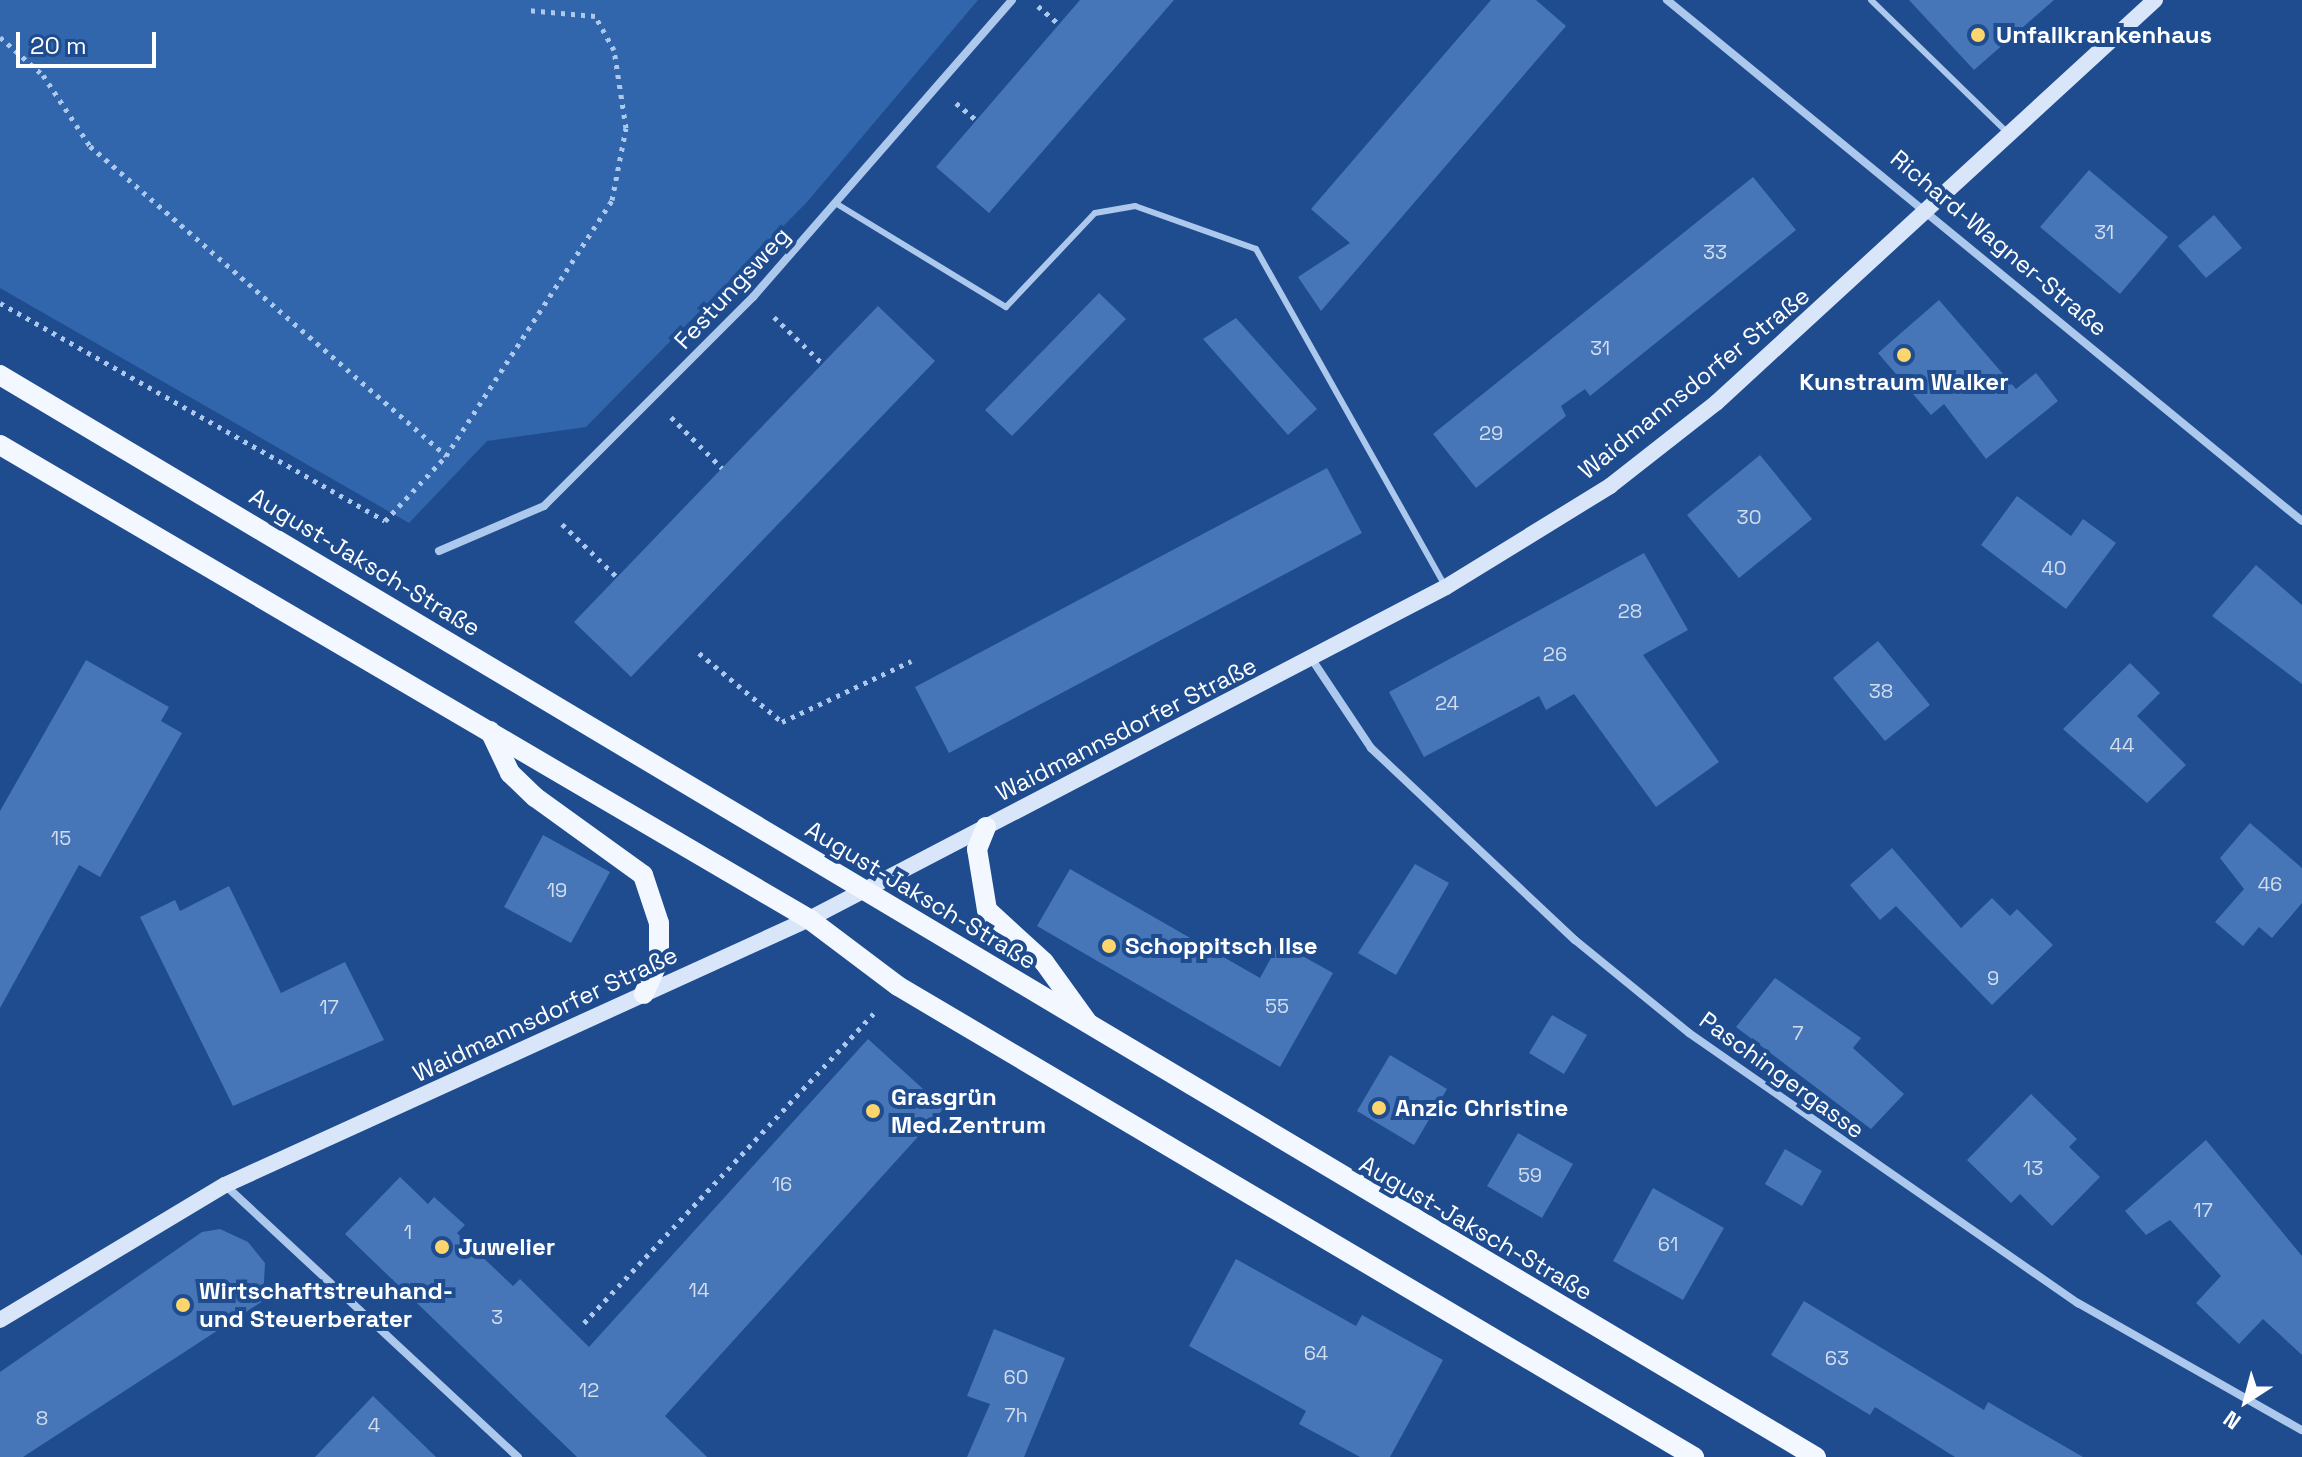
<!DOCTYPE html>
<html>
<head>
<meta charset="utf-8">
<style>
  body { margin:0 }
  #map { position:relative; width:2302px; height:1457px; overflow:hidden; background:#1e4c8f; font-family:"Space Grotesk",sans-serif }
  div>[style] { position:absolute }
  .green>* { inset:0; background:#3166ad }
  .building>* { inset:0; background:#4676b7 }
  .path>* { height:5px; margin-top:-2.5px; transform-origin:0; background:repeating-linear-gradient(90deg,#adc8ed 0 4px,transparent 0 10px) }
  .lane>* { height:6px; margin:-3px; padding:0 3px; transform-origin:3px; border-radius:3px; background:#adc8ed }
  .street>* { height:8px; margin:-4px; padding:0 4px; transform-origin:4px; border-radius:4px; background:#adc8ed }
  .secondary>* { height:16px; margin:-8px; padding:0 8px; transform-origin:8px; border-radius:8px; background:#d9e6fa }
  .primary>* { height:20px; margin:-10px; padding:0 10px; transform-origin:10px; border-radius:10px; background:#f3f7ff }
  .dots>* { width:22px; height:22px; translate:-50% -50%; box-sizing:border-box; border:4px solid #1e4c8f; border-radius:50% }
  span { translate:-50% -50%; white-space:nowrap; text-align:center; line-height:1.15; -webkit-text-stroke:8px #1e4c8f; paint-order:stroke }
  .number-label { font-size:20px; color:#d1dded }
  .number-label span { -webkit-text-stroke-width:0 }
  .poi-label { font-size:24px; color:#fff; font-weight:700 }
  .left { translate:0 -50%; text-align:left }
  .street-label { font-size:24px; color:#fff }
  .north { position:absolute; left:2206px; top:1361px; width:80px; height:80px; -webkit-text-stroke:6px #1e4c8f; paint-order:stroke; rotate:216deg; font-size:22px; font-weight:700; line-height:32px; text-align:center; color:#fff }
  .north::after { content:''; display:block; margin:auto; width:28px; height:36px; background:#fff; clip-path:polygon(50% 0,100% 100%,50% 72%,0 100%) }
  .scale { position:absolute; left:16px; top:32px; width:140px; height:36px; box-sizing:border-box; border:4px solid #fff; border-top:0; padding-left:10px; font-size:24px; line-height:28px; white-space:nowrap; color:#fff; -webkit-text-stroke:6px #1e4c8f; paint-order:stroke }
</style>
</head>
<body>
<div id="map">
  <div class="green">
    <div style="clip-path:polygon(0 0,978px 0,807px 202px,586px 427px,487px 441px,409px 523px,0 288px)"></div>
  </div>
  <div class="building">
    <div style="clip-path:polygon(1080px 0,1174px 0,989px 213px,936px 167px)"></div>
    <div style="clip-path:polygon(1491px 0,1536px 0,1566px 26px,1321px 311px,1298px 277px,1350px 243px,1311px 209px)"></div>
    <div style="clip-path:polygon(1909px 0,2054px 0,1974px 70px)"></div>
    <div style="clip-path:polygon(2089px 170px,2168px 237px,2120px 294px,2040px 227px)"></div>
    <div style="clip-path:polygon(1753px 177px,1796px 230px,1590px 396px,1585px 389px,1561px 406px,1566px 416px,1476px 488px,1433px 434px)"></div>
    <div style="clip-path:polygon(2214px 215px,2242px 248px,2206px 278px,2178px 246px)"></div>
    <div style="clip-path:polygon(1099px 293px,1126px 319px,1012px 436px,985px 410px)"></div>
    <div style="clip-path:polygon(1939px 300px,2016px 389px,2036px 373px,2058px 401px,1986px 459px,1944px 404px,1931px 415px,1878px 353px)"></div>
    <div style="clip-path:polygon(878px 306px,935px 361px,631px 677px,574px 622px)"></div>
    <div style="clip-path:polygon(1236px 318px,1317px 409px,1288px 435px,1203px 339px)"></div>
    <div style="clip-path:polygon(1760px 455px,1812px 519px,1739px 578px,1687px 515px)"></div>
    <div style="clip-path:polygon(1327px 468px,1362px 533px,949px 753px,915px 687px)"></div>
    <div style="clip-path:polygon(2017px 496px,2071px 536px,2083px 519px,2116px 543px,2066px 609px,1981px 545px)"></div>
    <div style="clip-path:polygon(1644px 553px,1688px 630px,1643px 655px,1719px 762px,1656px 807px,1574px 694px,1546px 710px,1539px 696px,1424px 757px,1389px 692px)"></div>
    <div style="clip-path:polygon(2256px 565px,2302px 605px,2302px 684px,2212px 616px)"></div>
    <div style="clip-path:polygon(1878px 641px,1930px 705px,1885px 741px,1833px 678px)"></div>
    <div style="clip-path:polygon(86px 660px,169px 707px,161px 721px,182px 733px,100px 877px,79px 865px,0 1008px,0 811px)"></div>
    <div style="clip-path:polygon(2130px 663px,2160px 693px,2137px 716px,2186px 765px,2147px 803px,2063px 729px)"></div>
    <div style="clip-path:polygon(2250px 823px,2302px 868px,2302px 903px,2272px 938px,2259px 927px,2243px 946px,2215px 922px,2244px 889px,2220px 858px)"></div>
    <div style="clip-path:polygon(543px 835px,610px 872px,571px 943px,504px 907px)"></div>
    <div style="clip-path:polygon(1892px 848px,1961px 928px,1992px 898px,2010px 916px,2017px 909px,2053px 945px,1992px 1005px,1896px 906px,1880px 920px,1850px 885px)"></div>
    <div style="clip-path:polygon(1415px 864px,1449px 883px,1396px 975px,1358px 953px)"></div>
    <div style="clip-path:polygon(1070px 869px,1260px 978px,1279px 943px,1333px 973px,1280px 1067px,1037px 926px)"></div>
    <div style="clip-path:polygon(229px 886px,281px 993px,345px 962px,384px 1040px,233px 1106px,140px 917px,175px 900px,180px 911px)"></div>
    <div style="clip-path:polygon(1775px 978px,1861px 1038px,1853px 1048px,1904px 1094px,1871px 1129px,1736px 1027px)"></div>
    <div style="clip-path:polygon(1552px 1015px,1587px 1035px,1564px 1074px,1529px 1053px)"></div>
    <div style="clip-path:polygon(868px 1039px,944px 1108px,665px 1416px,707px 1457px,577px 1457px,345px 1234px,400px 1177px,428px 1204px,434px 1197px,465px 1225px,457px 1233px,513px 1286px,520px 1279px,589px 1347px)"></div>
    <div style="clip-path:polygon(1390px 1055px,1447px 1089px,1414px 1145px,1357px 1111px)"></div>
    <div style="clip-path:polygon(2031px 1094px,2077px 1139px,2069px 1147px,2100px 1177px,2052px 1226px,2020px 1194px,2011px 1203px,1967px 1160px)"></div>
    <div style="clip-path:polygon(1518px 1133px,1573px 1164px,1542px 1218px,1487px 1186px)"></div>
    <div style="clip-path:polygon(2206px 1140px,2302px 1256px,2302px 1355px,2263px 1319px,2239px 1344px,2196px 1303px,2221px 1276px,2170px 1220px,2146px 1235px,2125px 1211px)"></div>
    <div style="clip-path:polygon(1785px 1149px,1822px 1171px,1802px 1206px,1765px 1184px)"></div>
    <div style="clip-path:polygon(1653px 1188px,1724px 1228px,1683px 1300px,1613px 1261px)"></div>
    <div style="clip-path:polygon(220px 1229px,248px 1242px,265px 1263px,263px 1301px,23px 1457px,0 1457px,0 1372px,202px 1232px)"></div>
    <div style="clip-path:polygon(1236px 1259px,1356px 1326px,1362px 1315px,1443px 1360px,1390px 1457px,1360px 1457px,1299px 1424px,1306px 1411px,1189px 1346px)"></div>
    <div style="clip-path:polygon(1804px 1301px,1984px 1410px,1988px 1402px,2083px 1457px,1955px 1457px,1875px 1407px,1870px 1415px,1771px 1355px)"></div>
    <div style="clip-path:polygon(994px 1329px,1065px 1358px,1024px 1457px,967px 1457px,990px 1404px,967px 1396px)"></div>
    <div style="clip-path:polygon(373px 1396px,436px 1457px,315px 1457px)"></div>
  </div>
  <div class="path">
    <div style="left:1038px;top:6px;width:28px;rotate:41deg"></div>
    <div style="left:0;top:37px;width:57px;rotate:41.5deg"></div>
    <div style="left:43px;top:75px;width:85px;rotate:56.5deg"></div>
    <div style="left:90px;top:146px;width:472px;rotate:41deg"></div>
    <div style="left:956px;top:103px;width:26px;rotate:40deg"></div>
    <div style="left:0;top:303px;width:442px;rotate:29.5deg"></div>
    <div style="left:385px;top:521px;width:89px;rotate:-46.8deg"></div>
    <div style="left:446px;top:456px;width:305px;rotate:-57deg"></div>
    <div style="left:612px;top:200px;width:73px;rotate:-79deg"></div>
    <div style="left:626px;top:128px;width:79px;rotate:-98.7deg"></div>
    <div style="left:614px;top:50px;width:39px;rotate:-119deg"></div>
    <div style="left:595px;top:16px;width:68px;rotate:-175deg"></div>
    <div style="left:774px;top:317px;width:66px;rotate:43.8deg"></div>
    <div style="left:671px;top:417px;width:72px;rotate:45deg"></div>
    <div style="left:562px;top:524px;width:76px;rotate:43.9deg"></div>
    <div style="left:699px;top:653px;width:108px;rotate:39.7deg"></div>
    <div style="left:782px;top:722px;width:143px;rotate:-25.3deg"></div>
    <div style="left:584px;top:1323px;width:427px;rotate:-46.9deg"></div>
  </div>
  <div class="lane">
    <div style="left:1871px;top:0;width:191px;rotate:44.2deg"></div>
    <div style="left:837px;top:204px;width:198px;rotate:31.4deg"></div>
    <div style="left:1006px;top:307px;width:129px;rotate:-46.6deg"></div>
    <div style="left:1095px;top:213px;width:41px;rotate:-9.9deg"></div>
    <div style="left:1135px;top:206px;width:128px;rotate:19.6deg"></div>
    <div style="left:1256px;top:249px;width:388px;rotate:60.7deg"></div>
  </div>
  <div class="street">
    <div style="left:1667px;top:0;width:821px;rotate:39.37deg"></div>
    <div style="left:439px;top:551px;width:114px;rotate:-23.2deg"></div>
    <div style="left:544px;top:506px;width:296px;rotate:-45deg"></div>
    <div style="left:753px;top:297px;width:394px;rotate:-48.9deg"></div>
    <div style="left:1313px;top:661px;width:105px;rotate:56.3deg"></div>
    <div style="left:1371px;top:748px;width:280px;rotate:43.3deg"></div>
    <div style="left:1575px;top:940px;width:147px;rotate:39.2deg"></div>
    <div style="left:1689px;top:1033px;width:474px;rotate:34.8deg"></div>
    <div style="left:2078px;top:1303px;width:257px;rotate:29.6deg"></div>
    <div style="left:225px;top:1185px;width:400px;rotate:42.9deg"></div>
  </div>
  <div class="secondary">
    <div style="left:0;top:1320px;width:262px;rotate:-31deg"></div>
    <div style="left:225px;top:1185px;width:642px;rotate:-24.49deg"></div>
    <div style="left:809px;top:919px;width:718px;rotate:-27.53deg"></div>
    <div style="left:1446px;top:587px;width:193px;rotate:-31.6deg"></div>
    <div style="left:1610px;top:486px;width:135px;rotate:-38.1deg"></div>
    <div style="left:1716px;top:403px;width:596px;rotate:-42.55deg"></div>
  </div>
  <div class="primary">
    <div style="left:0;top:375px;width:2114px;rotate:30.79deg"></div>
    <div style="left:0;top:445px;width:938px;rotate:30.37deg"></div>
    <div style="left:809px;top:919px;width:111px;rotate:37deg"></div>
    <div style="left:898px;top:986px;width:925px;rotate:30.61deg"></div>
    <div style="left:490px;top:731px;width:47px;rotate:64.5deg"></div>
    <div style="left:510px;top:773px;width:35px;rotate:44deg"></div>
    <div style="left:535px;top:797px;width:133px;rotate:35.8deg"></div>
    <div style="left:643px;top:875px;width:51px;rotate:71.6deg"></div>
    <div style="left:659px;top:923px;width:37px;rotate:90deg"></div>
    <div style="left:659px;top:960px;width:37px;rotate:114deg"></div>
    <div style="left:986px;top:827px;width:24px;rotate:112deg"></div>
    <div style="left:977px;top:849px;width:62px;rotate:80.7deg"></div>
    <div style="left:987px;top:910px;width:77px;rotate:42.4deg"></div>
    <div style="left:1044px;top:962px;width:75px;rotate:54.2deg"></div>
  </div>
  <div class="dots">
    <div style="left:1978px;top:35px;background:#fcd66c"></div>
    <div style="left:1904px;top:355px;background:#fcd66c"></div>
    <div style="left:1109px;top:946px;background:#fcd66c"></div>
    <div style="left:1379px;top:1108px;background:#fcd66c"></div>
    <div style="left:873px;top:1111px;background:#fcd66c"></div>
    <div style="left:442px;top:1247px;background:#fcd66c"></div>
    <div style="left:183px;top:1305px;background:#fcd66c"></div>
  </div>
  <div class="number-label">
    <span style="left:2104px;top:232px">31</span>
    <span style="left:1715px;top:252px">33</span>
    <span style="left:1600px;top:348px">31</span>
    <span style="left:1491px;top:433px">29</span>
    <span style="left:1749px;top:517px">30</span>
    <span style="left:2054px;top:568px">40</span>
    <span style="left:1630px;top:611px">28</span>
    <span style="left:1555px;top:654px">26</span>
    <span style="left:1881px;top:691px">38</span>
    <span style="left:1447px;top:703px">24</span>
    <span style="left:2122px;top:745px">44</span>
    <span style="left:61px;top:838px">15</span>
    <span style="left:2270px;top:884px">46</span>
    <span style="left:557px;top:890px">19</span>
    <span style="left:1993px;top:978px">9</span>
    <span style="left:1277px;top:1006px">55</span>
    <span style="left:329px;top:1007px">17</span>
    <span style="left:1798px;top:1033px">7</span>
    <span style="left:2033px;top:1168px">13</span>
    <span style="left:1530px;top:1175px">59</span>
    <span style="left:782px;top:1184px">16</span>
    <span style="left:2203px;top:1210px">17</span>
    <span style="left:408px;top:1232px">1</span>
    <span style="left:1668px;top:1244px">61</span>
    <span style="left:699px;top:1290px">14</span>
    <span style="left:497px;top:1317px">3</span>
    <span style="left:1316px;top:1353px">64</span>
    <span style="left:1837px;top:1358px">63</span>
    <span style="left:1016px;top:1377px">60</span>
    <span style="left:589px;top:1390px">12</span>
    <span style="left:1016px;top:1415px">7h</span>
    <span style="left:42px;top:1418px">8</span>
    <span style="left:374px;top:1425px">4</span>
  </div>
  <div class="poi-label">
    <span class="left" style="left:1996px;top:35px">Unfallkrankenhaus</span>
    <span style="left:1904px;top:382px">Kunstraum Walker</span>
    <span class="left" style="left:1125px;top:946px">Schoppitsch Ilse</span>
    <span class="left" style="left:891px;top:1111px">Grasgrün<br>Med.Zentrum</span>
    <span class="left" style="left:1395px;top:1108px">Anzic Christine</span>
    <span class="left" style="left:458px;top:1247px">Juwelier</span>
    <span class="left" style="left:199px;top:1305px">Wirtschaftstreuhand-<br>und Steuerberater</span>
  </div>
  <div class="street-label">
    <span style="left:1999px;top:243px;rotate:40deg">Richard-Wagner-Straße</span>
    <span style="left:732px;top:288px;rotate:-47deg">Festungsweg</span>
    <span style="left:1694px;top:383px;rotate:-39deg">Waidmannsdorfer Straße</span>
    <span style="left:365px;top:562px;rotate:31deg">August-Jaksch-Straße</span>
    <span style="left:1126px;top:729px;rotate:-27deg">Waidmannsdorfer Straße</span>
    <span style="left:921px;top:895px;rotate:31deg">August-Jaksch-Straße</span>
    <span style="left:545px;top:1014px;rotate:-25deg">Waidmannsdorfer Straße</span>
    <span style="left:1782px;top:1075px;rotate:36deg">Paschingergasse</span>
    <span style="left:1476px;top:1228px;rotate:30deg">August-Jaksch-Straße</span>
  </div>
  <div class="north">N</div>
  <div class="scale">20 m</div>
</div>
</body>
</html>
